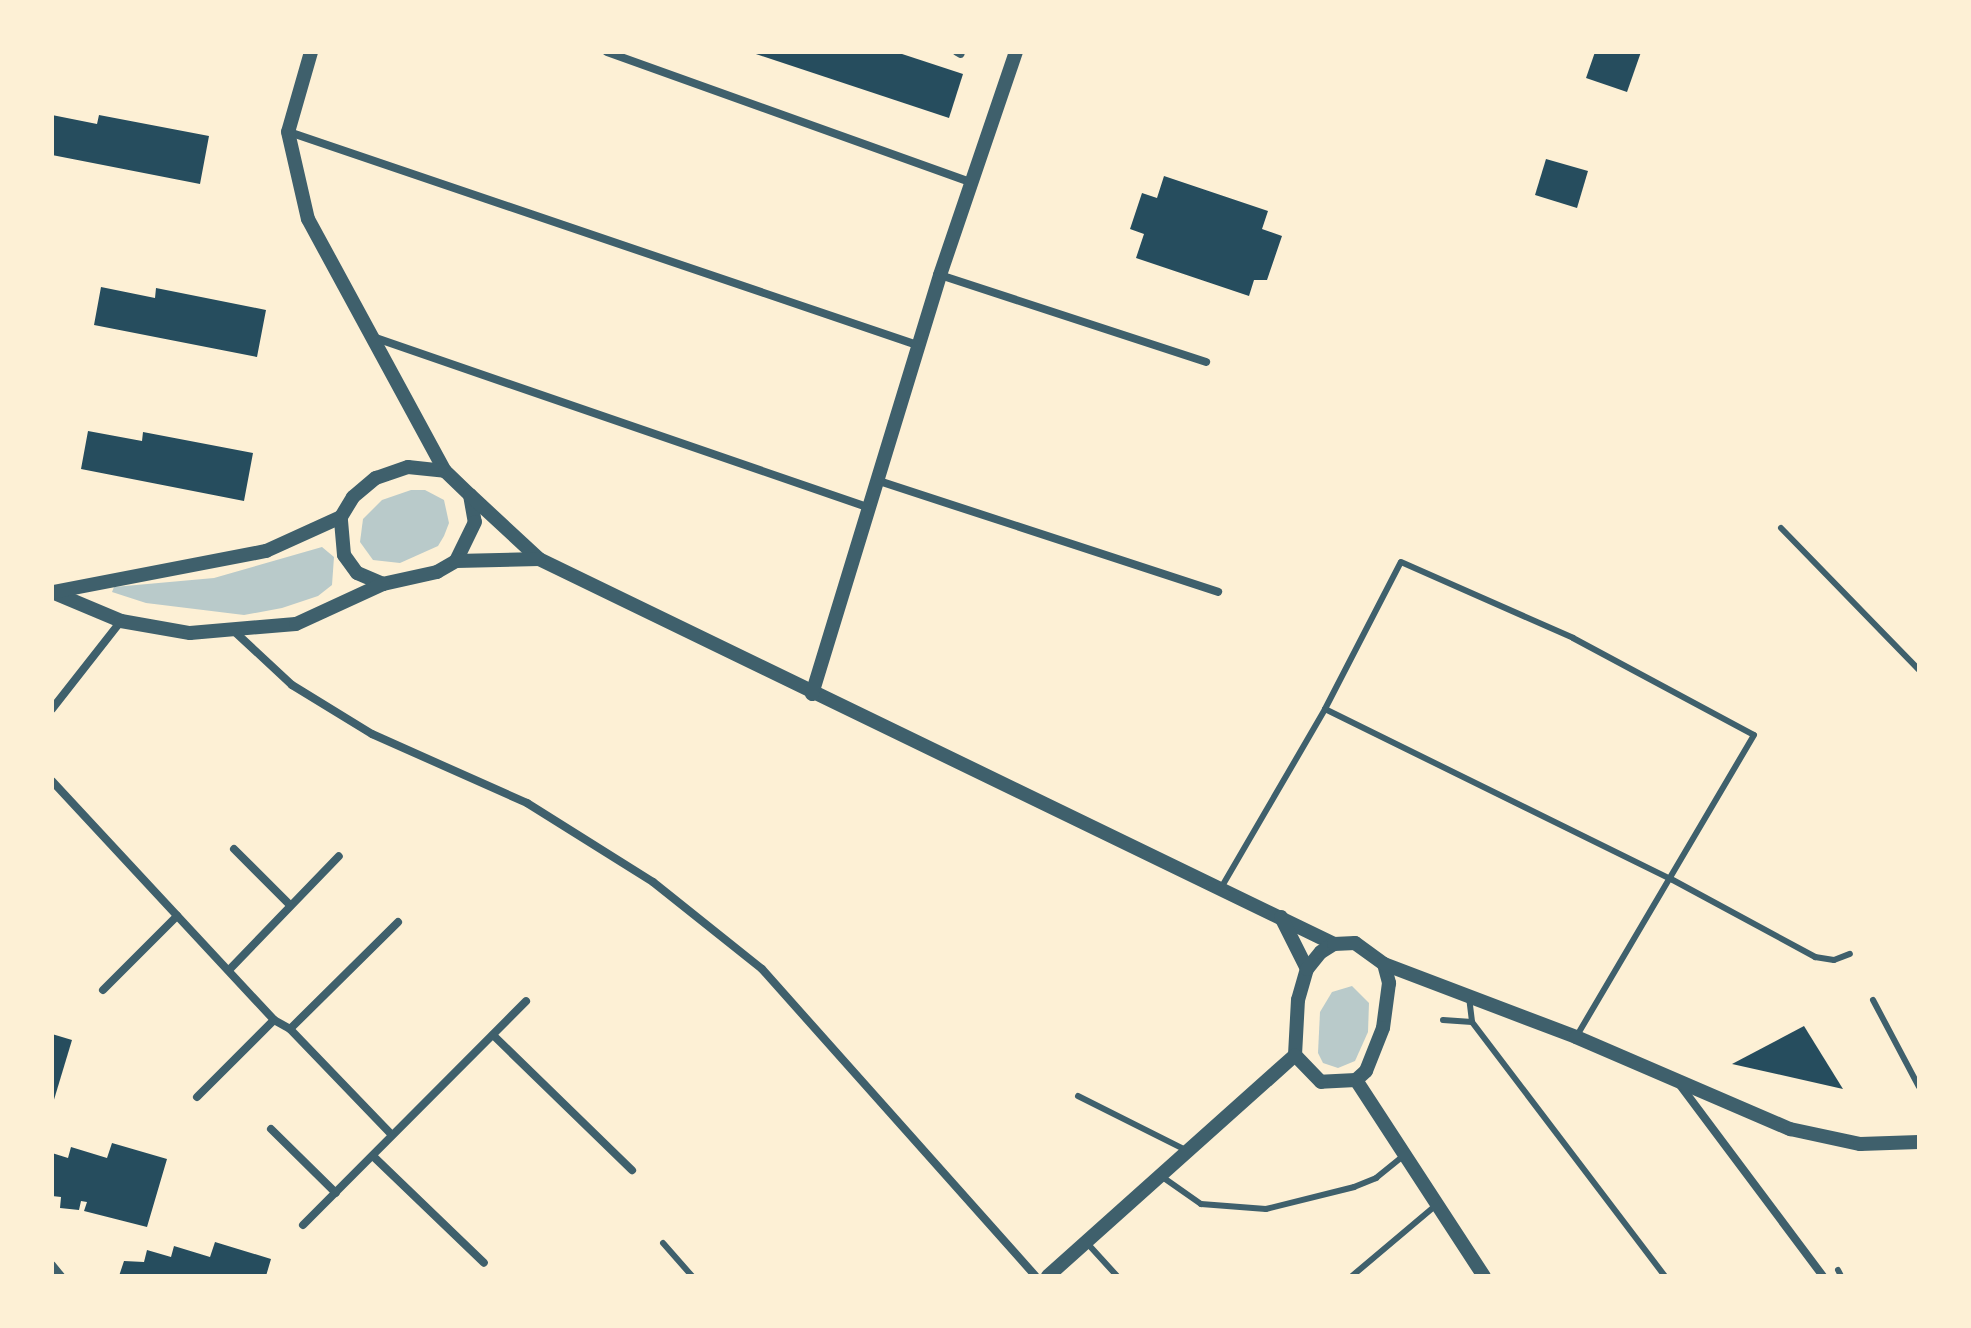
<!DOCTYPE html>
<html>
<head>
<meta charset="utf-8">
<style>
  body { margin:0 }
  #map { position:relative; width:1971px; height:1328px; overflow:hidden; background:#fdf0d5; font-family:Rubik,sans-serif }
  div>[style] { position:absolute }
  .green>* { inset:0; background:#b9caca }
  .building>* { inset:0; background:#264d5e }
  .service>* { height:6px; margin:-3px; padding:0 3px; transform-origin:3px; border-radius:3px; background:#3f606c }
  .minor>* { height:8px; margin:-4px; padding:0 4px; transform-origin:4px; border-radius:4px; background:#3f606c }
  .tertiary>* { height:14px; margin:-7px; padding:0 7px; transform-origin:7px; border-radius:7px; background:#3f606c }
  span { translate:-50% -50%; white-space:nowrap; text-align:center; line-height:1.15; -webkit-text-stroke:8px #fdf0d5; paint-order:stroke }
  .frame { position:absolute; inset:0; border:54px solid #fdf0d5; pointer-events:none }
</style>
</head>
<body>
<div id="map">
  <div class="green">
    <div style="clip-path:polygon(411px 490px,425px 490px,444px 500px,449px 523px,444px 536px,438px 546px,400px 563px,373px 560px,360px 542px,363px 519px,382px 500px)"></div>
    <div style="clip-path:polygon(322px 547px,334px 557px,332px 585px,318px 596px,282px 608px,244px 615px,146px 603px,112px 592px,114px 587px,214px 578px)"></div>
    <div style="clip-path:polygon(1352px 986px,1369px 1003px,1368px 1032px,1355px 1061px,1338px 1068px,1323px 1063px,1318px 1053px,1320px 1012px,1332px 992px)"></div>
  </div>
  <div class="building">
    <div style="clip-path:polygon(750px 52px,896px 52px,963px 74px,949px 118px)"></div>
    <div style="clip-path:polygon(1595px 52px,1641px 52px,1627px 92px,1586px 78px)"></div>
    <div style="clip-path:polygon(52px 115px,97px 124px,99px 115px,209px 136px,200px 184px,52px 155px)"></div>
    <div style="clip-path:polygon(1546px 159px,1588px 171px,1577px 208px,1535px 195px)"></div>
    <div style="clip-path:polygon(1164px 176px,1268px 211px,1262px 229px,1282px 236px,1267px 280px,1254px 280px,1249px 296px,1136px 258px,1144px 234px,1130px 229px,1142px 193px,1157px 198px)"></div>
    <div style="clip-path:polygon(101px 287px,155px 298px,156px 288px,266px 310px,257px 357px,94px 325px)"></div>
    <div style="clip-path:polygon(88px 431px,142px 441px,143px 432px,253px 453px,244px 501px,81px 469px)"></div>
    <div style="clip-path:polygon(1804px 1026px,1843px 1089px,1732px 1064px)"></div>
    <div style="clip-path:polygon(52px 1034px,72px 1040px,53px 1103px,52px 1103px)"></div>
    <div style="clip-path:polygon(112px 1143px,167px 1159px,147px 1227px,84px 1211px,87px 1202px,81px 1201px,79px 1210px,60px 1208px,61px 1197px,52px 1196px,52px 1153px,68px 1158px,71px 1147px,107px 1158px)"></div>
    <div style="clip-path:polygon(215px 1242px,271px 1259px,266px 1276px,119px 1276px,124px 1261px,144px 1262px,147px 1250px,171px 1257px,174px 1246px,210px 1257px)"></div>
  </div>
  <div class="service">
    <div style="left:1781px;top:528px;width:198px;rotate:45.8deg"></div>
    <div style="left:1325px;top:709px;width:386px;rotate:26.2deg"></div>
    <div style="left:1671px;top:879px;width:164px;rotate:28.4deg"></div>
    <div style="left:1815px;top:957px;width:19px;rotate:9deg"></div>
    <div style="left:1834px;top:960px;width:17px;rotate:-21deg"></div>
    <div style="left:1221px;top:888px;width:207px;rotate:-59.8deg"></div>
    <div style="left:1325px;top:709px;width:165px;rotate:-62.7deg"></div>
    <div style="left:1401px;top:562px;width:188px;rotate:23.8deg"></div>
    <div style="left:1573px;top:638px;width:205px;rotate:28.2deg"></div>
    <div style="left:1754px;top:735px;width:351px;rotate:120.5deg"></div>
    <div style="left:1469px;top:997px;width:25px;rotate:83deg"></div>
    <div style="left:1472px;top:1022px;width:319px;rotate:52.8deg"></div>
    <div style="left:1873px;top:1000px;width:98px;rotate:62.1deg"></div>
    <div style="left:1443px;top:1020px;width:29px;rotate:4deg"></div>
    <div style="left:1078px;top:1096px;width:123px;rotate:26.6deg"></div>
    <div style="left:1161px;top:1176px;width:49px;rotate:35deg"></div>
    <div style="left:1201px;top:1204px;width:65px;rotate:4.4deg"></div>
    <div style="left:1266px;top:1209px;width:91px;rotate:-14deg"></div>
    <div style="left:1354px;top:1187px;width:24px;rotate:-22deg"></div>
    <div style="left:1376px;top:1178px;width:35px;rotate:-39deg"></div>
    <div style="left:663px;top:1243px;width:44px;rotate:48.7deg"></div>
    <div style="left:1087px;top:1243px;width:45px;rotate:47.7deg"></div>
    <div style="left:1838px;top:1270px;width:7px;rotate:63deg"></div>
    <div style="left:1352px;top:1276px;width:107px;rotate:-40.1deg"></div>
  </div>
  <div class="minor">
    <div style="left:607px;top:52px;width:386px;rotate:19.7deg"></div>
    <div style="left:957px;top:52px;width:4px;rotate:27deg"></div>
    <div style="left:289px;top:132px;width:666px;rotate:18.73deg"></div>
    <div style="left:940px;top:275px;width:280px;rotate:18.1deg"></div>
    <div style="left:373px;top:337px;width:522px;rotate:18.99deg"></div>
    <div style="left:876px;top:480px;width:360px;rotate:18.1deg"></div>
    <div style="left:235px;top:632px;width:78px;rotate:42.9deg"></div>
    <div style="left:292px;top:685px;width:94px;rotate:31.5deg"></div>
    <div style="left:372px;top:734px;width:170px;rotate:24deg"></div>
    <div style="left:527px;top:803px;width:149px;rotate:32.1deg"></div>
    <div style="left:653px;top:882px;width:139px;rotate:38.6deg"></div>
    <div style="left:762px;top:969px;width:411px;rotate:48.3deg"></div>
    <div style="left:52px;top:709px;width:112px;rotate:-51.9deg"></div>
    <div style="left:52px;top:781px;width:326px;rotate:47.1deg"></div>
    <div style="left:274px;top:1020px;width:18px;rotate:29deg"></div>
    <div style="left:290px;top:1029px;width:146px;rotate:46.1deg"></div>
    <div style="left:234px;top:849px;width:79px;rotate:45deg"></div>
    <div style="left:229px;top:970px;width:158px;rotate:-46deg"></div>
    <div style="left:103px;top:990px;width:105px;rotate:-45deg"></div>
    <div style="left:290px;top:1029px;width:152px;rotate:-44.7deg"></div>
    <div style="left:493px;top:1035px;width:194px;rotate:44.2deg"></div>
    <div style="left:1680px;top:1085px;width:239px;rotate:53.2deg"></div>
    <div style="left:197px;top:1097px;width:109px;rotate:-45deg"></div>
    <div style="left:271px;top:1129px;width:91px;rotate:44.6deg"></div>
    <div style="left:375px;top:1158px;width:151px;rotate:43.9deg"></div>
    <div style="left:303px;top:1225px;width:316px;rotate:-45.1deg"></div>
    <div style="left:52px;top:1265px;width:14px;rotate:51deg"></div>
  </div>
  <div class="tertiary">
    <div style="left:311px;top:52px;width:83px;rotate:106deg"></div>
    <div style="left:288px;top:132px;width:89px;rotate:77.1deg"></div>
    <div style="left:308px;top:219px;width:287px;rotate:61.5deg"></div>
    <div style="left:408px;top:467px;width:37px;rotate:6deg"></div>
    <div style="left:445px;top:471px;width:35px;rotate:44deg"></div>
    <div style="left:470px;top:495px;width:27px;rotate:80deg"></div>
    <div style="left:475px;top:522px;width:43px;rotate:116deg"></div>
    <div style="left:456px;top:561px;width:22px;rotate:150deg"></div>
    <div style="left:437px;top:572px;width:55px;rotate:167.5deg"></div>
    <div style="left:383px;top:584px;width:28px;rotate:-157deg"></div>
    <div style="left:357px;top:573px;width:22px;rotate:-126deg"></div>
    <div style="left:344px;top:555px;width:38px;rotate:-95deg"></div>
    <div style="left:341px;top:517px;width:23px;rotate:-59deg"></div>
    <div style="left:353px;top:497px;width:30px;rotate:-40deg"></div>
    <div style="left:376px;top:478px;width:34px;rotate:-19deg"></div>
    <div style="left:470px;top:495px;width:94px;rotate:42.8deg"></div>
    <div style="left:539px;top:559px;width:883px;rotate:25.84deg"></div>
    <div style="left:456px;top:561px;width:83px;rotate:-1.4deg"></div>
    <div style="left:52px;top:592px;width:75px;rotate:22.8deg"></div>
    <div style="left:121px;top:621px;width:70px;rotate:9.9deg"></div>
    <div style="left:190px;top:633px;width:106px;rotate:-4.9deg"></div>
    <div style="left:296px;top:624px;width:96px;rotate:-24.7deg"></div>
    <div style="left:53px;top:592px;width:217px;rotate:-10.9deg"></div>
    <div style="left:266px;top:551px;width:82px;rotate:-24.4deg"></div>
    <div style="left:812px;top:694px;width:438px;rotate:-73deg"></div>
    <div style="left:940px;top:275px;width:236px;rotate:-71.2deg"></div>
    <div style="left:1281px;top:917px;width:58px;rotate:63.4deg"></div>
    <div style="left:1355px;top:943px;width:36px;rotate:36deg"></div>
    <div style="left:1384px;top:964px;width:20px;rotate:75deg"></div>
    <div style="left:1389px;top:983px;width:45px;rotate:97.6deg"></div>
    <div style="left:1383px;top:1028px;width:46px;rotate:111.6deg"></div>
    <div style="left:1366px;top:1071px;width:13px;rotate:138deg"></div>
    <div style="left:1356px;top:1080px;width:35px;rotate:177deg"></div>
    <div style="left:1321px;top:1082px;width:37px;rotate:-134deg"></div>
    <div style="left:1295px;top:1055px;width:55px;rotate:-86.9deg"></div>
    <div style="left:1298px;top:1000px;width:32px;rotate:-74deg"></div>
    <div style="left:1307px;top:969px;width:22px;rotate:-51deg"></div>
    <div style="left:1321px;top:952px;width:15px;rotate:-32deg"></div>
    <div style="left:1334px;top:944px;width:21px;rotate:-3deg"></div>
    <div style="left:1384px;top:964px;width:205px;rotate:20.8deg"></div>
    <div style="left:1576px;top:1037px;width:233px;rotate:23.3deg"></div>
    <div style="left:1790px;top:1129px;width:72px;rotate:12.1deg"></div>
    <div style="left:1860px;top:1144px;width:59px;rotate:-1.9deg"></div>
    <div style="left:1356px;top:1080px;width:234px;rotate:56.9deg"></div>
    <div style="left:1048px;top:1276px;width:331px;rotate:-41.8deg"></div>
  </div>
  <div class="frame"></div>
</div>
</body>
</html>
